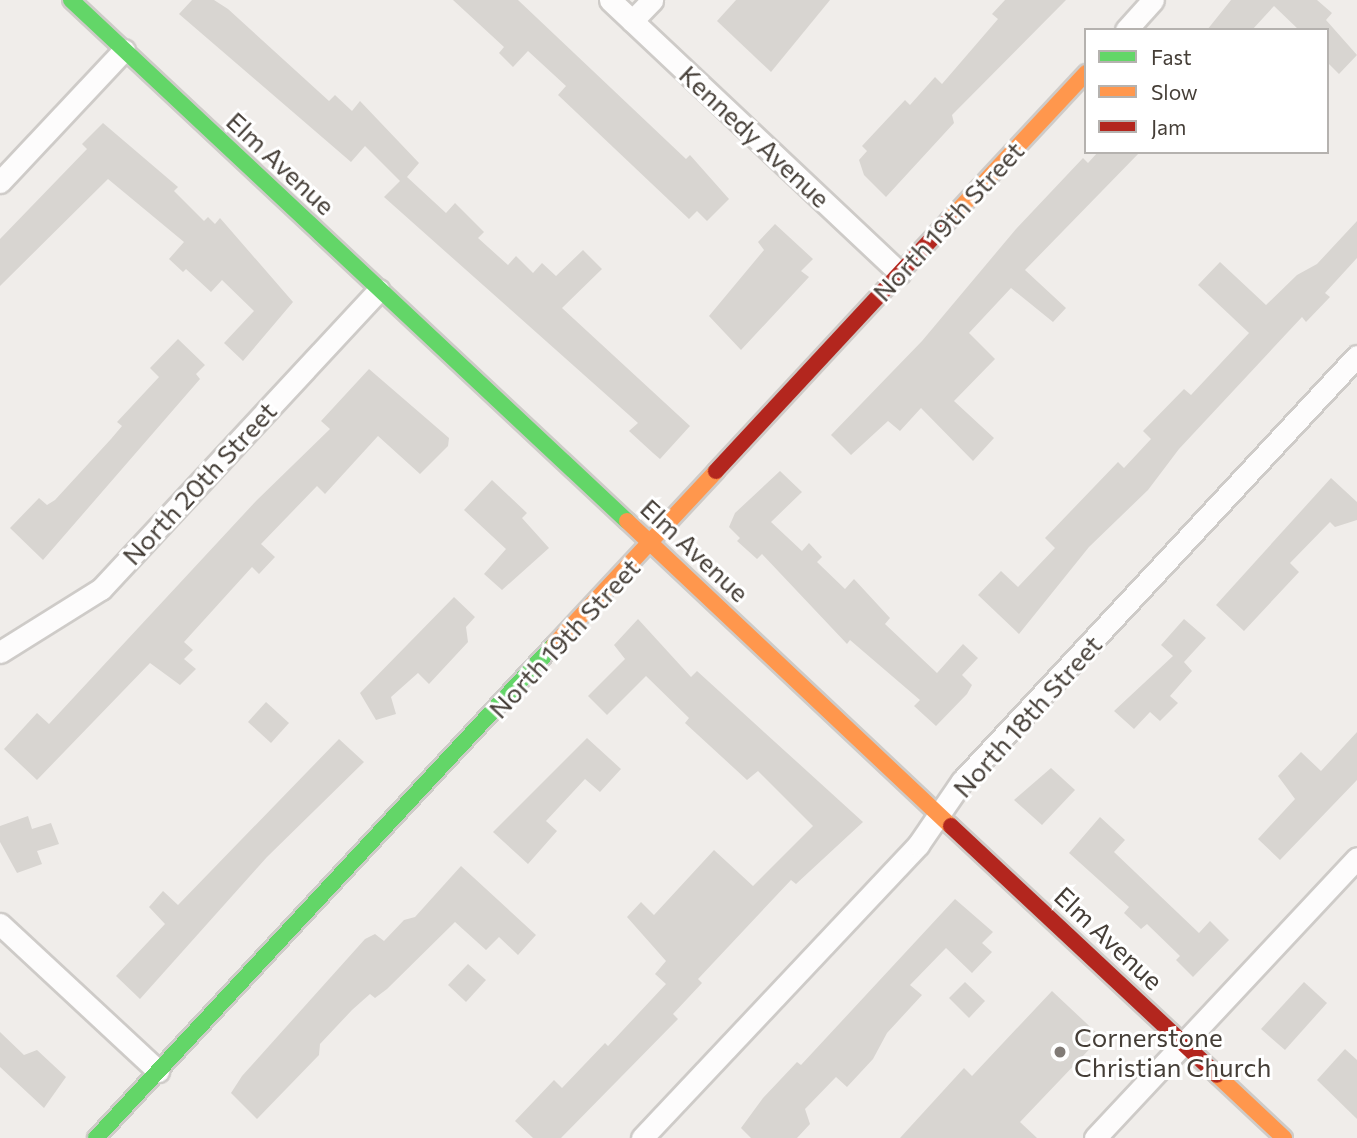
<!DOCTYPE html>
<html>
<head>
<meta charset="utf-8">
<style>
  body { margin:0 }
  #map { position:relative; width:1357px; height:1138px; overflow:hidden; background:#f0edea; font-family:Commissioner,sans-serif }
  div>[style] { position:absolute }
  .building>* { inset:0; background:#d8d5d1 }
  .roads { filter:drop-shadow(2px 0 #cecbc8) drop-shadow(-2px 0 #cecbc8) drop-shadow(0 2px #cecbc8) drop-shadow(0 -2px #cecbc8) }
  .street>* { height:21px; margin:-10.5px; padding:0 10.5px; transform-origin:10.5px; border-radius:10.5px; background:#fdfcfc }
  .fast>* { height:16px; margin:-8px; padding:0 8px; transform-origin:8px; border-radius:8px; background:#63d668 }
  .slow>* { height:16px; margin:-8px; padding:0 8px; transform-origin:8px; border-radius:8px; background:#ff974d }
  .jam>* { height:16px; margin:-8px; padding:0 8px; transform-origin:8px; border-radius:8px; background:#b3261e }
  .dots>* { width:19px; height:19px; translate:-50% -50%; box-sizing:border-box; border:4px solid #fff; border-radius:50% }
  span { translate:-50% -50%; white-space:nowrap; text-align:center; line-height:1.15; -webkit-text-stroke:6px #fff; paint-order:stroke }
  .street-label { font-size:26px; color:#453e37 }
  .poi-label { font-size:26px; color:#453e37 }
  .left { translate:0 -50%; text-align:left }
  .legend { position:absolute; left:1084px; top:28px; width:245px; height:126px; box-sizing:border-box; background:#fff; border:2px solid #b5b2af; margin:0; padding:9px 12px; list-style:none; font-size:21px; color:#453e37 }
  .legend li { display:flex; align-items:center; gap:14px; height:35px }
  .legend b { width:35px; border:2px solid #b5b2af }
</style>
</head>
<body>
<div id="map">
  <div class="building">
    <div style="clip-path:polygon(192px 0,214px 0,228px 9px,329px 101px,335px 95px,352px 111px,360px 101px,419px 163px,407px 177px,446px 213px,455px 203px,484px 232px,478px 238px,508px 265px,516px 256px,533px 273px,542px 263px,556px 276px,583px 250px,602px 269px,562px 308px,690px 426px,660px 459px,653px 453px,629px 431px,638px 423px,384px 197px,400px 181px,365px 146px,351px 162px,179px 14px)"></div>
    <div style="clip-path:polygon(453px 0,518px 0,686px 159px,690px 155px,729px 199px,707px 221px,697px 211px,689px 219px,558px 95px,566px 86px,528px 51px,513px 67px,499px 53px,504px 47px)"></div>
    <div style="clip-path:polygon(736px 0,830px 0,771px 72px,717px 21px)"></div>
    <div style="clip-path:polygon(1005px 0,1066px 0,952px 115px,954px 123px,886px 197px,864px 175px,859px 160px,867px 151px,862px 146px,905px 100px,910px 105px,935px 77px,942px 84px,998px 19px,992px 14px)"></div>
    <div style="clip-path:polygon(1231px 0,1317px 0,1332px 13px,1326px 20px,1357px 55px,1339px 74px,1327px 62px,1327px 30px,1299px 30px,1274px 6px,1252px 30px,1207px 30px)"></div>
    <div style="clip-path:polygon(103px 123px,178px 187px,174px 191px,204px 221px,208px 217px,215px 224px,220px 218px,293px 302px,243px 361px,224px 343px,254px 311px,222px 280px,211px 292px,186px 269px,183px 272px,169px 259px,184px 242px,108px 179px,0 286px,0 239px,87px 149px,82px 144px)"></div>
    <div style="clip-path:polygon(1098px 152px,1140px 152px,1025px 270px,1066px 308px,1053px 322px,1011px 288px,969px 333px,995px 359px,954px 401px,994px 438px,973px 461px,921px 408px,900px 431px,888px 421px,851px 455px,831px 435px,922px 341px,1016px 229px,1083px 158px,1088px 163px)"></div>
    <div style="clip-path:polygon(1357px 221px,1357px 258px,1325px 293px,1330px 297px,1306px 322px,1302px 317px,1179px 449px,1148px 490px,1089px 547px,1019px 634px,978px 595px,1001px 571px,1018px 587px,1055px 548px,1045px 538px,1118px 462px,1124px 468px,1151px 439px,1143px 431px,1184px 389px,1191px 395px,1249px 333px,1198px 285px,1220px 262px,1266px 305px,1297px 275px,1317px 264px)"></div>
    <div style="clip-path:polygon(775px 224px,813px 259px,801px 271px,809px 277px,741px 350px,709px 316px,764px 250px,758px 242px)"></div>
    <div style="clip-path:polygon(178px 339px,205px 365px,196px 374px,200px 379px,43px 560px,10px 528px,39px 498px,47px 505px,55px 500px,111px 439px,122px 426px,117px 422px,159px 377px,150px 368px)"></div>
    <div style="clip-path:polygon(369px 369px,449px 438px,448px 446px,420px 474px,378px 436px,325px 494px,317px 486px,261px 544px,275px 557px,259px 574px,252px 567px,184px 642px,193px 650px,184px 659px,196px 669px,180px 685px,150px 663px,37px 780px,4px 749px,37px 713px,49px 724px,256px 501px,330px 429px,321px 421px)"></div>
    <div style="clip-path:polygon(780px 471px,802px 492px,771px 522px,802px 551px,809px 543px,822px 557px,817px 562px,845px 589px,854px 579px,890px 618px,885px 624px,937px 673px,963px 644px,978px 658px,962px 675px,972px 685px,967px 694px,936px 726px,914px 706px,920px 700px,850px 640px,847px 644px,762px 554px,757px 559px,737px 541px,740px 538px,729px 527px,735px 513px)"></div>
    <div style="clip-path:polygon(1331px 478px,1357px 502px,1357px 520px,1335px 527px,1330px 522px,1290px 563px,1299px 572px,1244px 631px,1216px 605px)"></div>
    <div style="clip-path:polygon(492px 480px,527px 513px,522px 518px,549px 548px,502px 590px,484px 574px,506px 549px,464px 510px)"></div>
    <div style="clip-path:polygon(454px 597px,475px 617px,466px 627px,468px 642px,429px 684px,418px 673px,391px 697px,396px 714px,376px 720px,360px 693px)"></div>
    <div style="clip-path:polygon(638px 619px,691px 677px,697px 671px,863px 822px,796px 884px,791px 880px,698px 979px,702px 983px,673px 1014px,678px 1019px,561px 1138px,533px 1138px,515px 1121px,554px 1080px,562px 1088px,605px 1043px,608px 1046px,666px 984px,655px 974px,666px 961px,627px 917px,641px 902px,654px 915px,714px 850px,753px 886px,813px 826px,758px 771px,747px 780px,685px 723px,689px 718px,646px 676px,607px 715px,588px 696px,625px 659px,614px 645px)"></div>
    <div style="clip-path:polygon(1184px 619px,1206px 638px,1184px 662px,1192px 671px,1170px 696px,1178px 703px,1160px 721px,1150px 712px,1134px 729px,1114px 711px,1173px 656px,1161px 645px)"></div>
    <div style="clip-path:polygon(266px 702px,289px 723px,271px 743px,248px 722px)"></div>
    <div style="clip-path:polygon(1357px 732px,1357px 780px,1280px 860px,1258px 839px,1295px 799px,1278px 776px,1301px 752px,1321px 771px)"></div>
    <div style="clip-path:polygon(587px 738px,621px 769px,600px 792px,585px 779px,546px 821px,557px 831px,528px 864px,493px 832px)"></div>
    <div style="clip-path:polygon(339px 739px,364px 762px,267px 857px,140px 999px,116px 976px,165px 924px,149px 907px,163px 891px,178px 905px)"></div>
    <div style="clip-path:polygon(1051px 768px,1075px 790px,1042px 825px,1014px 800px)"></div>
    <div style="clip-path:polygon(28px 816px,32px 829px,51px 823px,59px 844px,37px 851px,42px 864px,17px 873px,0 842px,0 826px)"></div>
    <div style="clip-path:polygon(1100px 817px,1125px 840px,1114px 852px,1199px 933px,1210px 921px,1229px 940px,1193px 977px,1176px 960px,1180px 956px,1147px 924px,1141px 929px,1124px 913px,1129px 907px,1069px 853px)"></div>
    <div style="clip-path:polygon(461px 866px,536px 935px,518px 955px,499px 937px,486px 950px,455px 922px,387px 989px,375px 998px,370px 994px,352px 1010px,320px 1044px,319px 1055px,257px 1119px,231px 1093px,242px 1076px,365px 939px,375px 934px,384px 941px,404px 920px,415px 917px)"></div>
    <div style="clip-path:polygon(955px 899px,993px 932px,982px 943px,992px 952px,972px 973px,946px 948px,910px 985px,922px 995px,887px 1033px,873px 1059px,847px 1087px,836px 1077px,805px 1109px,810px 1124px,797px 1138px,751px 1138px,741px 1128px,763px 1098px,797px 1062px,801px 1065px)"></div>
    <div style="clip-path:polygon(468px 964px,486px 980px,466px 1002px,448px 985px)"></div>
    <div style="clip-path:polygon(965px 982px,985px 1001px,969px 1018px,949px 998px)"></div>
    <div style="clip-path:polygon(1304px 982px,1327px 1003px,1285px 1050px,1261px 1029px)"></div>
    <div style="clip-path:polygon(1052px 991px,1101px 1037px,1020px 1122px,1037px 1138px,900px 1138px,964px 1068px,972px 1076px)"></div>
    <div style="clip-path:polygon(0 1032px,24px 1055px,37px 1050px,66px 1077px,44px 1108px,0 1067px)"></div>
    <div style="clip-path:polygon(1345px 1049px,1357px 1060px,1357px 1119px,1317px 1080px)"></div>
  </div>
  <div class="roads">
    <div class="street">
      <div style="left:610px;top:0;width:398px;rotate:43.3deg"></div>
      <div style="left:632px;top:21px;width:29px;rotate:-46deg"></div>
      <div style="left:1126px;top:30px;width:40px;rotate:-48deg"></div>
      <div style="left:0;top:182px;width:181px;rotate:-46.8deg"></div>
      <div style="left:0;top:652px;width:119px;rotate:-32deg"></div>
      <div style="left:101px;top:589px;width:408px;rotate:-47.1deg"></div>
      <div style="left:0;top:924px;width:216px;rotate:42.9deg"></div>
      <div style="left:642px;top:1138px;width:403px;rotate:-46.7deg"></div>
      <div style="left:918px;top:845px;width:78px;rotate:-55.5deg"></div>
      <div style="left:962px;top:781px;width:580px;rotate:-47.1deg"></div>
      <div style="left:1095px;top:1138px;width:383px;rotate:-46.9deg"></div>
    </div>
    <div class="fast">
      <div style="left:71px;top:0;width:762px;rotate:43.14deg"></div>
      <div style="left:96px;top:1138px;width:673px;rotate:-47.11deg"></div>
    </div>
    <div class="slow">
      <div style="left:949px;top:220px;width:201px;rotate:-47deg"></div>
      <div style="left:627px;top:521px;width:445px;rotate:43.3deg"></div>
      <div style="left:554px;top:645px;width:238px;rotate:-47deg"></div>
      <div style="left:1217px;top:1075px;width:92px;rotate:43.2deg"></div>
    </div>
    <div class="jam">
      <div style="left:716px;top:471px;width:342px;rotate:-47.1deg"></div>
      <div style="left:951px;top:826px;width:364px;rotate:43.1deg"></div>
    </div>
  </div>
  <div class="dots">
    <div style="left:1060px;top:1052px;background:#817b76"></div>
  </div>
  <div class="street-label">
    <span style="left:755px;top:136px;rotate:43deg">Kennedy Avenue</span>
    <span style="left:281px;top:163px;rotate:43deg">Elm Avenue</span>
    <span style="left:948px;top:221px;rotate:-47deg">North 19th Street</span>
    <span style="left:199px;top:483px;rotate:-47deg">North 20th Street</span>
    <span style="left:695px;top:550px;rotate:43deg">Elm Avenue</span>
    <span style="left:564px;top:638px;rotate:-47deg">North 19th Street</span>
    <span style="left:1027px;top:716px;rotate:-48deg">North 18th Street</span>
    <span style="left:1109px;top:938px;rotate:43deg">Elm Avenue</span>
  </div>
  <div class="poi-label">
    <span class="left" style="left:1074px;top:1052px">Cornerstone<br>Christian Church</span>
  </div>
  <ul class="legend">
  <li><b style="height:9px;background:#63d668"></b>Fast</li>
  <li><b style="height:9px;background:#ff974d"></b>Slow</li>
  <li><b style="height:9px;background:#b3261e"></b>Jam</li>
  </ul>
</div>
</body>
</html>
